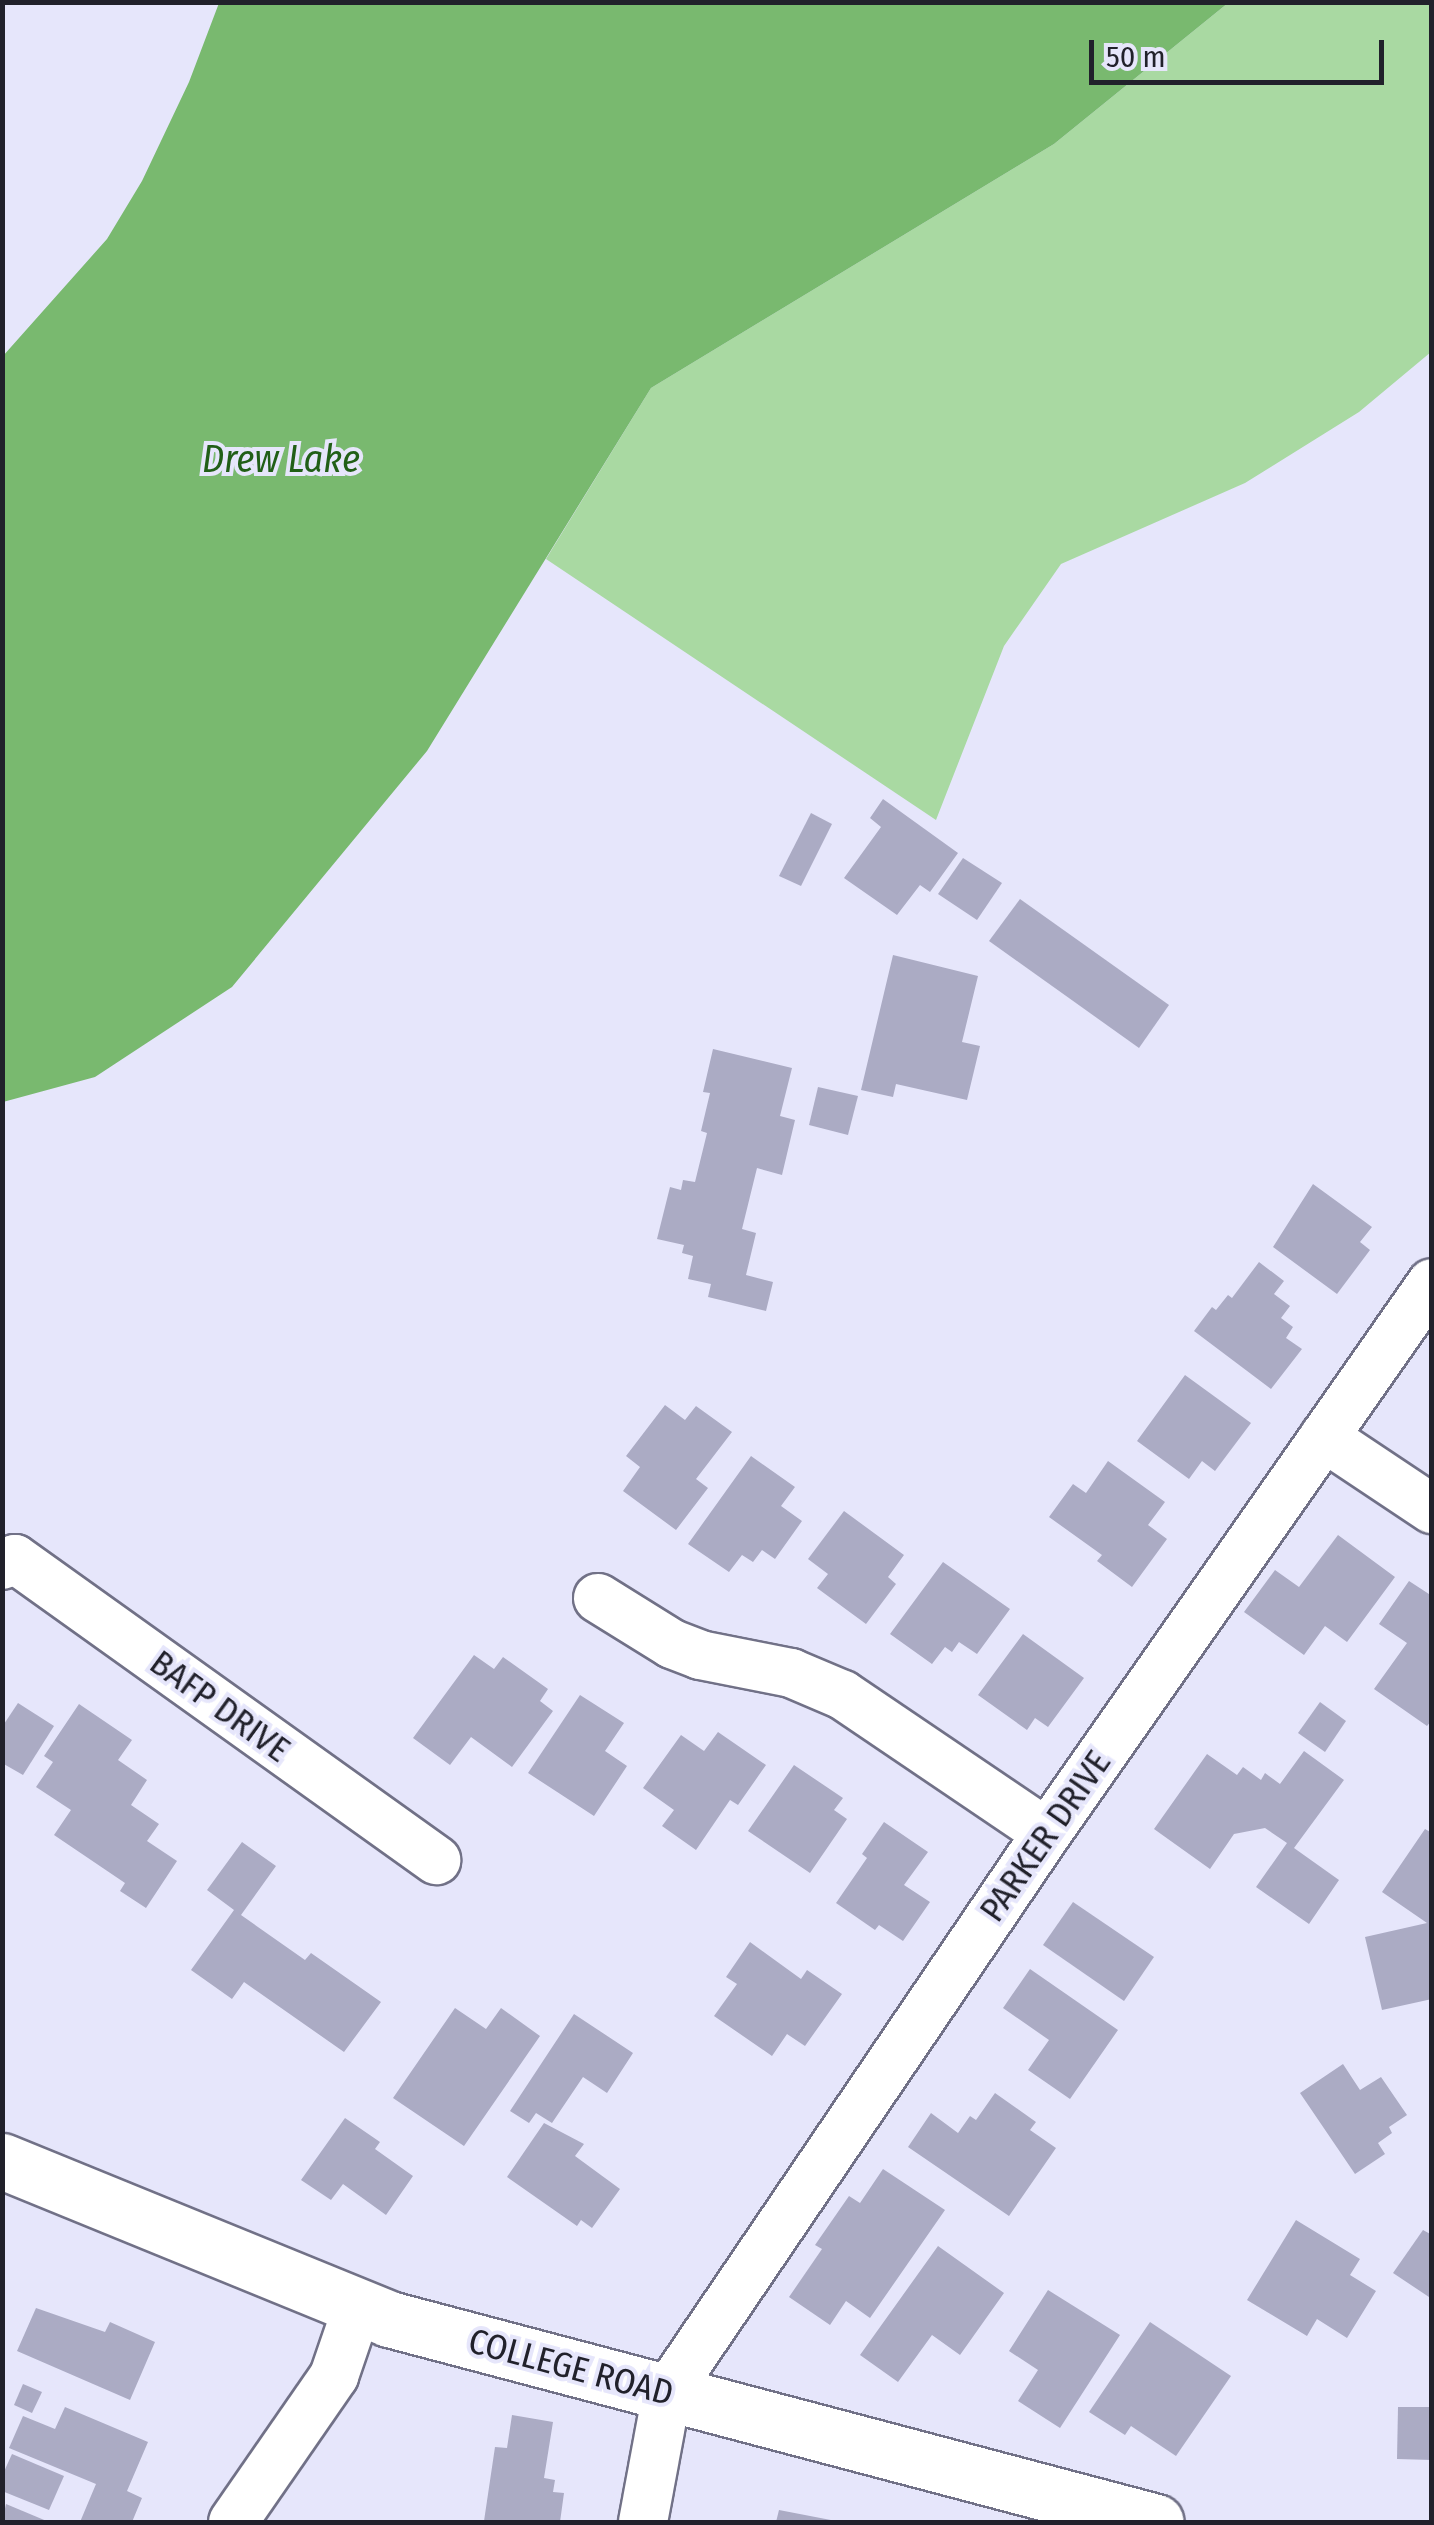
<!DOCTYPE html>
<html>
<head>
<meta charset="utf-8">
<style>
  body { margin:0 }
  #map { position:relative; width:1434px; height:2525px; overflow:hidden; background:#e6e6fb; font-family:"Fira Sans Condensed",sans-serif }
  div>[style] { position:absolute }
  .green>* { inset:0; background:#a9d9a2 }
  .water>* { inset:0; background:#79b96f }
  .building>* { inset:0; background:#ababc4 }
  .roads { filter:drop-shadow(2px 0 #717187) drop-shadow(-2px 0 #717187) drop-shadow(0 2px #717187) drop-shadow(0 -2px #717187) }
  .minor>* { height:48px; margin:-24px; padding:0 24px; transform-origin:24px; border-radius:24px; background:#fff }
  .tertiary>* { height:55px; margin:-27.5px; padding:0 27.5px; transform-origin:27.5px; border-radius:27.5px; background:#fff }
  span { translate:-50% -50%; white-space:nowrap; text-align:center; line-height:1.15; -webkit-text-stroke:8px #e6e6fb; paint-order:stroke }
  .street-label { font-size:35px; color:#21212b }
  .water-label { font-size:38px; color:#215f17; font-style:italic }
  .frame { position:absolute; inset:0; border:5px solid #21212b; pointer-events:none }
  .scale { position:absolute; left:1089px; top:40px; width:295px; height:45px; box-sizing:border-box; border:5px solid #21212b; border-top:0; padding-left:12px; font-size:30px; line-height:35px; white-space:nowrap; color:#21212b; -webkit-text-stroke:8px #e6e6fb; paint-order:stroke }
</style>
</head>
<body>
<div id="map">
  <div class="green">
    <div style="clip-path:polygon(1228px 3px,1431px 3px,1431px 352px,1359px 412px,1245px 483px,1061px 564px,1004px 646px,936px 820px,546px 559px,651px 388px,1054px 144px)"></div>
  </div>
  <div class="water">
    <div style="clip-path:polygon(219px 3px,1228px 3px,1054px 144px,651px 388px,427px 751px,232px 987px,95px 1077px,3px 1102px,3px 356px,107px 239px,142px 181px,189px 82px)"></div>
  </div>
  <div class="building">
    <div style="clip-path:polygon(883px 799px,958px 853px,930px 892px,920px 885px,897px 915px,844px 878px,881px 827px,870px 818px)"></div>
    <div style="clip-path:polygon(811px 813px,832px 824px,801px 886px,779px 876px)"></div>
    <div style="clip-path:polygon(963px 858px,1002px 883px,977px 920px,938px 894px)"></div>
    <div style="clip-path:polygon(1020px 899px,1169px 1005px,1139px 1048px,989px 941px)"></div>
    <div style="clip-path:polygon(893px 955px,978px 976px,962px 1042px,980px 1046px,967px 1100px,896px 1084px,893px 1097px,861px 1090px)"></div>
    <div style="clip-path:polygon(713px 1049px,792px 1068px,780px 1116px,795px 1120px,782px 1175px,757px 1168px,742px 1229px,756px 1233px,746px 1275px,773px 1282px,766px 1311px,708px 1297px,711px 1284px,688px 1279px,693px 1256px,682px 1253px,684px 1245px,657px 1239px,670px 1187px,681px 1190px,683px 1180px,695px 1182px,707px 1133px,701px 1131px,710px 1093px,703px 1092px)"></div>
    <div style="clip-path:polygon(818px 1087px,858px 1096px,848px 1135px,809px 1125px)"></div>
    <div style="clip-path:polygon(1313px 1184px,1372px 1227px,1360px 1242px,1370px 1250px,1337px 1294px,1273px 1247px)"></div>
    <div style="clip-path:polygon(1259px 1262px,1284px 1281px,1274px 1294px,1290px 1306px,1281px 1318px,1293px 1327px,1286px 1338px,1302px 1349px,1271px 1389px,1194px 1331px,1212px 1307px,1216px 1310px,1228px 1295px,1232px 1298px)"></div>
    <div style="clip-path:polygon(1185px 1375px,1251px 1423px,1215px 1471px,1202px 1461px,1189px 1479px,1137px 1441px)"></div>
    <div style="clip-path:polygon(665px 1405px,685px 1420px,696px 1406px,732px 1432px,696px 1479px,708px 1488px,676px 1530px,623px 1491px,640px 1467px,626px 1456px)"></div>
    <div style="clip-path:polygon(751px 1456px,795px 1487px,781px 1506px,802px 1521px,775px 1559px,762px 1550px,753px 1562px,742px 1555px,729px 1572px,688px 1544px)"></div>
    <div style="clip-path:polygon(1108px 1461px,1165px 1502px,1148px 1525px,1167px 1539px,1132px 1587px,1097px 1561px,1102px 1555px,1049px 1517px,1073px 1484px,1086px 1493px)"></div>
    <div style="clip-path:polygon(844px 1511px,904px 1555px,888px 1577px,896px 1584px,866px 1624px,817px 1588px,828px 1574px,808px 1559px)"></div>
    <div style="clip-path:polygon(1338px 1535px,1395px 1577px,1347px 1642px,1325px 1626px,1304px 1655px,1244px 1612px,1275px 1570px,1299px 1587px)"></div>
    <div style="clip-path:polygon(943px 1562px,1010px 1609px,977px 1654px,959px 1642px,952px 1652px,945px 1647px,932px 1664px,890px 1634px)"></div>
    <div style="clip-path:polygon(1409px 1581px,1432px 1596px,1432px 1720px,1427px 1726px,1374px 1689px,1407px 1643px,1379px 1624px)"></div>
    <div style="clip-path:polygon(1023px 1634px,1084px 1678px,1048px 1727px,1035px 1718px,1027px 1730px,978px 1695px)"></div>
    <div style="clip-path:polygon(474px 1655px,494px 1669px,503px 1657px,548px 1689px,540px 1701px,553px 1711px,512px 1767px,471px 1737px,450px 1765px,413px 1738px)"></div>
    <div style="clip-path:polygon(580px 1695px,624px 1723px,605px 1751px,627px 1766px,594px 1816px,528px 1773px)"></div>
    <div style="clip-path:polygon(1320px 1702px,1346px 1721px,1325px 1752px,1298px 1733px)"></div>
    <div style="clip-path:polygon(18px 1703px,54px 1726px,23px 1775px,2px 1763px,2px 1727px)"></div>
    <div style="clip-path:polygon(79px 1704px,132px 1740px,118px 1760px,147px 1780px,131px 1805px,159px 1824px,147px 1841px,177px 1861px,146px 1908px,120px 1891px,125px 1883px,54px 1835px,71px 1810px,36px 1787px,53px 1762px,44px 1756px)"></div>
    <div style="clip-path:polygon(718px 1732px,766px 1765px,738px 1805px,730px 1800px,696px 1850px,662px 1826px,674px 1810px,643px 1788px,681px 1735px,704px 1751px)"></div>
    <div style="clip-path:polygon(1304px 1751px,1344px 1780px,1294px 1848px,1339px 1880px,1309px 1924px,1256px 1887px,1287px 1843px,1265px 1828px,1234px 1834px,1210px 1869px,1154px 1829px,1207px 1754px,1237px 1775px,1243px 1767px,1261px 1780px,1265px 1773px,1280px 1784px)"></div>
    <div style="clip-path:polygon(794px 1765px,843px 1798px,834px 1810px,847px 1819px,810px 1873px,748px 1831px)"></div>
    <div style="clip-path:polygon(884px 1822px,928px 1852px,904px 1885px,930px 1902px,903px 1941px,879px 1925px,875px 1930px,836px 1903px,867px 1858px,862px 1854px)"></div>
    <div style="clip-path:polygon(1425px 1829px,1432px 1833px,1432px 1999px,1382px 2010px,1365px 1937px,1427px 1923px,1382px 1892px)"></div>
    <div style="clip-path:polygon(242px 1842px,276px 1866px,241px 1915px,305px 1960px,311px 1953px,381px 2002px,344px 2052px,244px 1982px,232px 1999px,191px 1970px,234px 1910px,207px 1890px)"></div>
    <div style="clip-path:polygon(1073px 1902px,1154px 1957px,1124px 2001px,1043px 1945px)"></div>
    <div style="clip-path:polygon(750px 1942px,801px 1979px,807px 1970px,842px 1994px,805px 2046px,787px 2034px,772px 2056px,714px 2016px,737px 1984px,726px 1977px)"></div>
    <div style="clip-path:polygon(1030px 1969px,1118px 2030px,1070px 2099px,1028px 2070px,1049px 2040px,1003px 2008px)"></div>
    <div style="clip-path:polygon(455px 2008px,486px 2029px,501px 2008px,540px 2036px,464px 2146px,393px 2098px)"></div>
    <div style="clip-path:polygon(574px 2014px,633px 2053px,607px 2093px,583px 2077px,552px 2123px,536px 2113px,529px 2123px,510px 2111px)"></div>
    <div style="clip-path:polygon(1343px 2064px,1360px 2090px,1381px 2077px,1407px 2115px,1389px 2127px,1392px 2133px,1378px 2143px,1385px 2154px,1355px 2174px,1300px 2093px)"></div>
    <div style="clip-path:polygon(995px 2093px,1036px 2122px,1030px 2130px,1056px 2148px,1009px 2216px,908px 2147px,931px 2113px,958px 2133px,970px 2116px,976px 2120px)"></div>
    <div style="clip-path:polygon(345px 2118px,380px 2142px,375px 2149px,413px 2176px,386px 2215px,343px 2184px,331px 2200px,301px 2180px)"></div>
    <div style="clip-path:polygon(544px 2123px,584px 2144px,575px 2156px,620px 2189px,592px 2228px,581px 2220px,577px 2226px,507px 2177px)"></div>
    <div style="clip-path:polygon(883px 2169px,945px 2210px,870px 2318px,846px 2301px,830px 2325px,789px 2297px,822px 2249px,815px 2245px,849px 2196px,860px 2203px)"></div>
    <div style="clip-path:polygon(1296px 2220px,1360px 2259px,1350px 2275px,1376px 2291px,1347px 2338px,1317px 2319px,1307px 2336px,1247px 2300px)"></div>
    <div style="clip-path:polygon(1423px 2230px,1432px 2235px,1432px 2299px,1393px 2273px)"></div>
    <div style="clip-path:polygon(938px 2246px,1004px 2293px,960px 2355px,932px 2335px,898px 2382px,860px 2355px)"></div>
    <div style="clip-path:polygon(1048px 2290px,1120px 2335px,1060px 2428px,1018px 2401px,1038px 2370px,1009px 2351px)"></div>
    <div style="clip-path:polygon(36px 2308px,105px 2332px,110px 2322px,155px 2342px,130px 2400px,17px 2351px)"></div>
    <div style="clip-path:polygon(1150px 2322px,1231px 2376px,1176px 2456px,1131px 2426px,1125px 2435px,1089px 2412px)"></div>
    <div style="clip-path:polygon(23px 2384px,42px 2392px,32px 2413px,14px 2405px)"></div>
    <div style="clip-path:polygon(65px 2407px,148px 2442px,127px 2491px,142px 2498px,132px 2522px,80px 2522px,96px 2484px,9px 2448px,23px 2416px,55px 2429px)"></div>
    <div style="clip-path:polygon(1398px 2407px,1432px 2407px,1432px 2460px,1397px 2459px)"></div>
    <div style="clip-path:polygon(512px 2415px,553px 2422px,544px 2478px,555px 2480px,553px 2492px,564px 2493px,560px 2522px,484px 2521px,495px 2447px,507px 2448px)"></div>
    <div style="clip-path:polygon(12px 2454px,64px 2476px,49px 2510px,2px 2491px,2px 2476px)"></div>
    <div style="clip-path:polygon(6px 2504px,49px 2522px,2px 2522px)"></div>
    <div style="clip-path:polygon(779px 2510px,836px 2521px,836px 2522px,776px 2522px)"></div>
  </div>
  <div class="roads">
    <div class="minor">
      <div style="left:1324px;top:1437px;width:130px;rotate:33.7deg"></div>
      <div style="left:2px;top:1565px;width:14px;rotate:-25deg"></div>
      <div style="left:15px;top:1559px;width:518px;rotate:35.56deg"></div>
      <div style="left:598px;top:1598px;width:87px;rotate:31.9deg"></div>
      <div style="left:672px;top:1644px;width:30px;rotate:21deg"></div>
      <div style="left:700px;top:1655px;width:93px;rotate:11.2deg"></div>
      <div style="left:791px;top:1673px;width:56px;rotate:22.9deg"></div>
      <div style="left:843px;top:1695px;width:246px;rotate:34.1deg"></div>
      <div style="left:233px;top:2522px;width:178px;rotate:-55.3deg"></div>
      <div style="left:334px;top:2376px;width:71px;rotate:-71.1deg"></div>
      <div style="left:643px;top:2522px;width:131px;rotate:-79.5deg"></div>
      <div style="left:667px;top:2393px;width:677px;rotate:-55.84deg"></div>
      <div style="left:1047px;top:1833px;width:671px;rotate:-55.01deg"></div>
    </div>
    <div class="tertiary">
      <div style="left:2px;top:2161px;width:418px;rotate:22.2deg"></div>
      <div style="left:389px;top:2319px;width:793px;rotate:14.82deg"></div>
    </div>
  </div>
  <div class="street-label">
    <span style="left:220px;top:1706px;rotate:36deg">BAFP DRIVE</span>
    <span style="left:1045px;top:1836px;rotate:-55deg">PARKER DRIVE</span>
    <span style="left:571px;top:2367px;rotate:15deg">COLLEGE ROAD</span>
  </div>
  <div class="water-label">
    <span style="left:281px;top:460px">Drew Lake</span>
  </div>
  <div class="frame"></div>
  <div class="scale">50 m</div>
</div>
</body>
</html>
